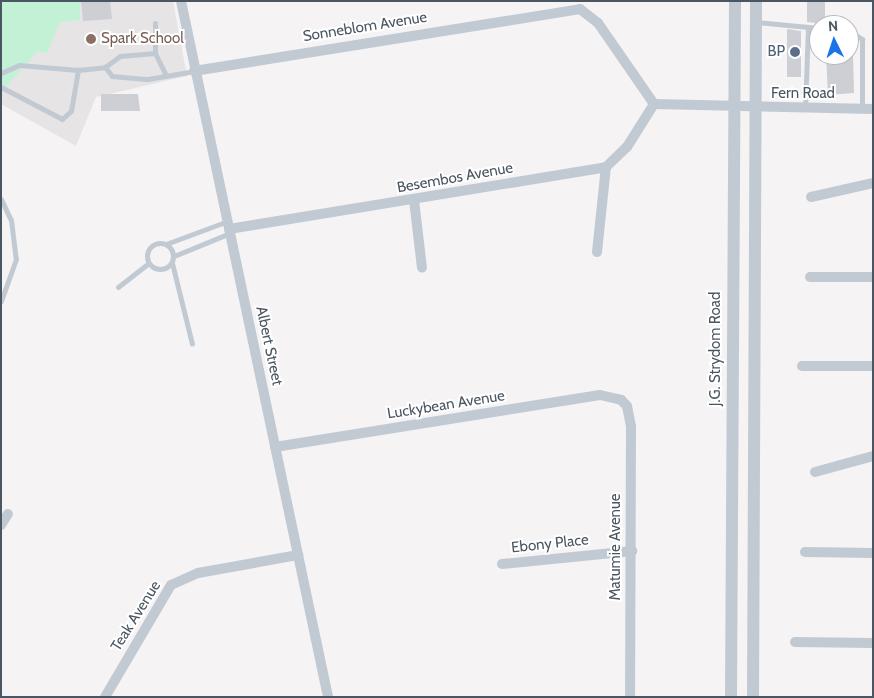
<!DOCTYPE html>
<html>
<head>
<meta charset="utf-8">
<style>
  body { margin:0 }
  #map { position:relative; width:874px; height:698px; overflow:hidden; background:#f5f3f3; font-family:Cabin,sans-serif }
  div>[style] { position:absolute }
  .education>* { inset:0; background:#e6e4e5 }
  .green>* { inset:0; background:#c3f1d5 }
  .building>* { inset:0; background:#cdcfd5 }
  .service>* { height:5px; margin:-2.5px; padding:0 2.5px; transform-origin:2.5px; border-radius:2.5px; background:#c1cad2 }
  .service>.ring { margin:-2.5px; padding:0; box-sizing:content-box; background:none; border:5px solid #c1cad2; border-radius:50% }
  .minor>* { height:10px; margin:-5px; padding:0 5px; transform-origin:5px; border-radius:5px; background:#c1cad2 }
  .tertiary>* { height:12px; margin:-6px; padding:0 6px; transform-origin:6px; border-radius:6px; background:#c1cad2 }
  .dots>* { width:14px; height:14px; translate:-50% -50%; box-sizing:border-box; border:2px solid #fff; border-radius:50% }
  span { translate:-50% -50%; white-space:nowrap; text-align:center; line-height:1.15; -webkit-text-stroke:4px #fff; paint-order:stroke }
  .street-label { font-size:15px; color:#4a5661 }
  .education-label { font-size:15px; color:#785e54 }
  .left { translate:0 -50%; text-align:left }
  .service-label { font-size:15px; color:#4e5e75 }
  .right { translate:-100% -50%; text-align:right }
  .frame { position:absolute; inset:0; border:2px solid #4a5661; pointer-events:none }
  .north { position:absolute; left:809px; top:15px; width:50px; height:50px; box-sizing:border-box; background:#fff; border:1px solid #b7bbc0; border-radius:50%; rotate:356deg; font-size:14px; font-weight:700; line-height:20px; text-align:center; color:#4a5661 }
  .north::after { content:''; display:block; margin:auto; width:18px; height:22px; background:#1a73e8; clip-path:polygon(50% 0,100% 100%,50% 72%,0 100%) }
</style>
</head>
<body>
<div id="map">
  <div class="education">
    <div style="clip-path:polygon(1px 1px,173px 1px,187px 76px,96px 97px,76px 146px,1px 104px)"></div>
  </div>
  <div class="green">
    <div style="clip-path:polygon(1px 1px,80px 1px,80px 20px,60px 22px,47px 53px,38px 51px,1px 92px)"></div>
  </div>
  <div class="building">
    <div style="clip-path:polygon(81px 1px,110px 1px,112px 19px,83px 21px)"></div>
    <div style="clip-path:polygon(807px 1px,825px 1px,825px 24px,807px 22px)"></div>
    <div style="clip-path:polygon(787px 29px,801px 31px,801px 77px,787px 77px)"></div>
    <div style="clip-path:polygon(826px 55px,853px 55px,854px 93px,828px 95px)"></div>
    <div style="clip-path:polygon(101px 94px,138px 94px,140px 111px,101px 111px)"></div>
  </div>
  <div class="service">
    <div style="left:756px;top:22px;width:63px;rotate:5.4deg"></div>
    <div style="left:155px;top:23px;width:30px;rotate:90deg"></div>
    <div style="left:155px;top:53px;width:25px;rotate:64deg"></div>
    <div style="left:849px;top:30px;width:16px;rotate:35deg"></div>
    <div style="left:862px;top:39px;width:70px;rotate:90deg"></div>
    <div style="left:105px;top:67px;width:11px;rotate:52deg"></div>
    <div style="left:112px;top:76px;width:36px;rotate:5deg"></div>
    <div style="left:148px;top:79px;width:47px;rotate:-9.9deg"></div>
    <div style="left:105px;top:67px;width:19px;rotate:-36deg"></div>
    <div style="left:120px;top:56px;width:35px;rotate:-5deg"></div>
    <div style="left:1px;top:73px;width:20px;rotate:-24deg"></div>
    <div style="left:19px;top:65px;width:59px;rotate:4.8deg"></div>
    <div style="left:78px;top:70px;width:27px;rotate:-6deg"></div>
    <div style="left:1px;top:87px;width:69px;rotate:27.7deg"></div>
    <div style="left:62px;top:119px;width:12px;rotate:-42deg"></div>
    <div style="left:71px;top:111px;width:42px;rotate:-80.3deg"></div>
    <div style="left:805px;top:109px;width:82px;rotate:-87.9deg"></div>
    <div style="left:1px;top:199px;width:23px;rotate:65deg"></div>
    <div style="left:11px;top:220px;width:39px;rotate:83deg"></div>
    <div style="left:16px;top:259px;width:45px;rotate:109.7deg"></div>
    <div class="ring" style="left:147px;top:243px;width:21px;height:21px"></div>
    <div style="left:166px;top:244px;width:66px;rotate:-20.4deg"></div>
    <div style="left:174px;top:256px;width:61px;rotate:-22.3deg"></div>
    <div style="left:172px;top:263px;width:83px;rotate:76.1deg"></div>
    <div style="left:118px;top:287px;width:39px;rotate:-38deg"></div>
  </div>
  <div class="minor">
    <div style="left:181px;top:1px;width:711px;rotate:78.07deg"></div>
    <div style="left:194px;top:71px;width:391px;rotate:-9.1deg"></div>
    <div style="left:580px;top:9px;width:23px;rotate:38deg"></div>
    <div style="left:598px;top:23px;width:98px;rotate:55.3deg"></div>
    <div style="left:654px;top:104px;width:219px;rotate:1.3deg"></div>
    <div style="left:811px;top:197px;width:64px;rotate:-12.7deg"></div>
    <div style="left:414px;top:200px;width:68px;rotate:83.3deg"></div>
    <div style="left:229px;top:229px;width:382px;rotate:-9.3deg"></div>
    <div style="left:606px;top:167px;width:29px;rotate:-44deg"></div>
    <div style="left:627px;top:147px;width:51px;rotate:-57.9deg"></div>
    <div style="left:597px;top:252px;width:85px;rotate:-84deg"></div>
    <div style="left:810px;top:277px;width:63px"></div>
    <div style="left:802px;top:366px;width:71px"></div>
    <div style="left:275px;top:447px;width:329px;rotate:-9.1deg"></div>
    <div style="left:600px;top:395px;width:22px;rotate:13deg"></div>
    <div style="left:621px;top:400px;width:8px;rotate:45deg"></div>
    <div style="left:627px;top:406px;width:20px;rotate:79deg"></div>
    <div style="left:631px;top:426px;width:271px;rotate:90.2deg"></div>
    <div style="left:815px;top:472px;width:60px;rotate:-15.4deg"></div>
    <div style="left:1px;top:525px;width:13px;rotate:-58deg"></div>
    <div style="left:805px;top:552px;width:68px;rotate:0.8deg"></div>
    <div style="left:502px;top:564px;width:131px;rotate:-5.7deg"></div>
    <div style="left:795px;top:642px;width:78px;rotate:0.7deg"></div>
    <div style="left:105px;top:697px;width:130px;rotate:-59.5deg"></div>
    <div style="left:171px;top:585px;width:30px;rotate:-24deg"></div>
    <div style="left:198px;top:573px;width:102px;rotate:-10.2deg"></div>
  </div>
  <div class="tertiary">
    <div style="left:731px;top:697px;width:696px;rotate:-89.67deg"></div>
    <div style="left:753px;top:697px;width:696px;rotate:-89.75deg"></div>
  </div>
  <div class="dots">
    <div style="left:91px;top:39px;background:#8d6e63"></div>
    <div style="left:795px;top:52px;background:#5c6f8a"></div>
  </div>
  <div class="street-label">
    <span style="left:365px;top:27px;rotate:-9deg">Sonneblom Avenue</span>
    <span style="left:803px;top:94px">Fern Road</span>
    <span style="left:455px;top:178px;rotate:-10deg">Besembos Avenue</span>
    <span style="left:269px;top:346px;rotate:78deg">Albert Street</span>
    <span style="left:716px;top:349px;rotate:-90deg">J.G. Strydom Road</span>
    <span style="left:446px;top:405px;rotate:-9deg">Luckybean Avenue</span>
    <span style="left:550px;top:544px;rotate:-6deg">Ebony Place</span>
    <span style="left:616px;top:547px;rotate:-90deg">Matumie Avenue</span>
    <span style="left:136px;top:616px;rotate:-58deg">Teak Avenue</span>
  </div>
  <div class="education-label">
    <span class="left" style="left:101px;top:39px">Spark School</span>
  </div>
  <div class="service-label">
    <span class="right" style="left:785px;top:52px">BP</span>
  </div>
  <div class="frame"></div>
  <div class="north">N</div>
</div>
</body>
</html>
